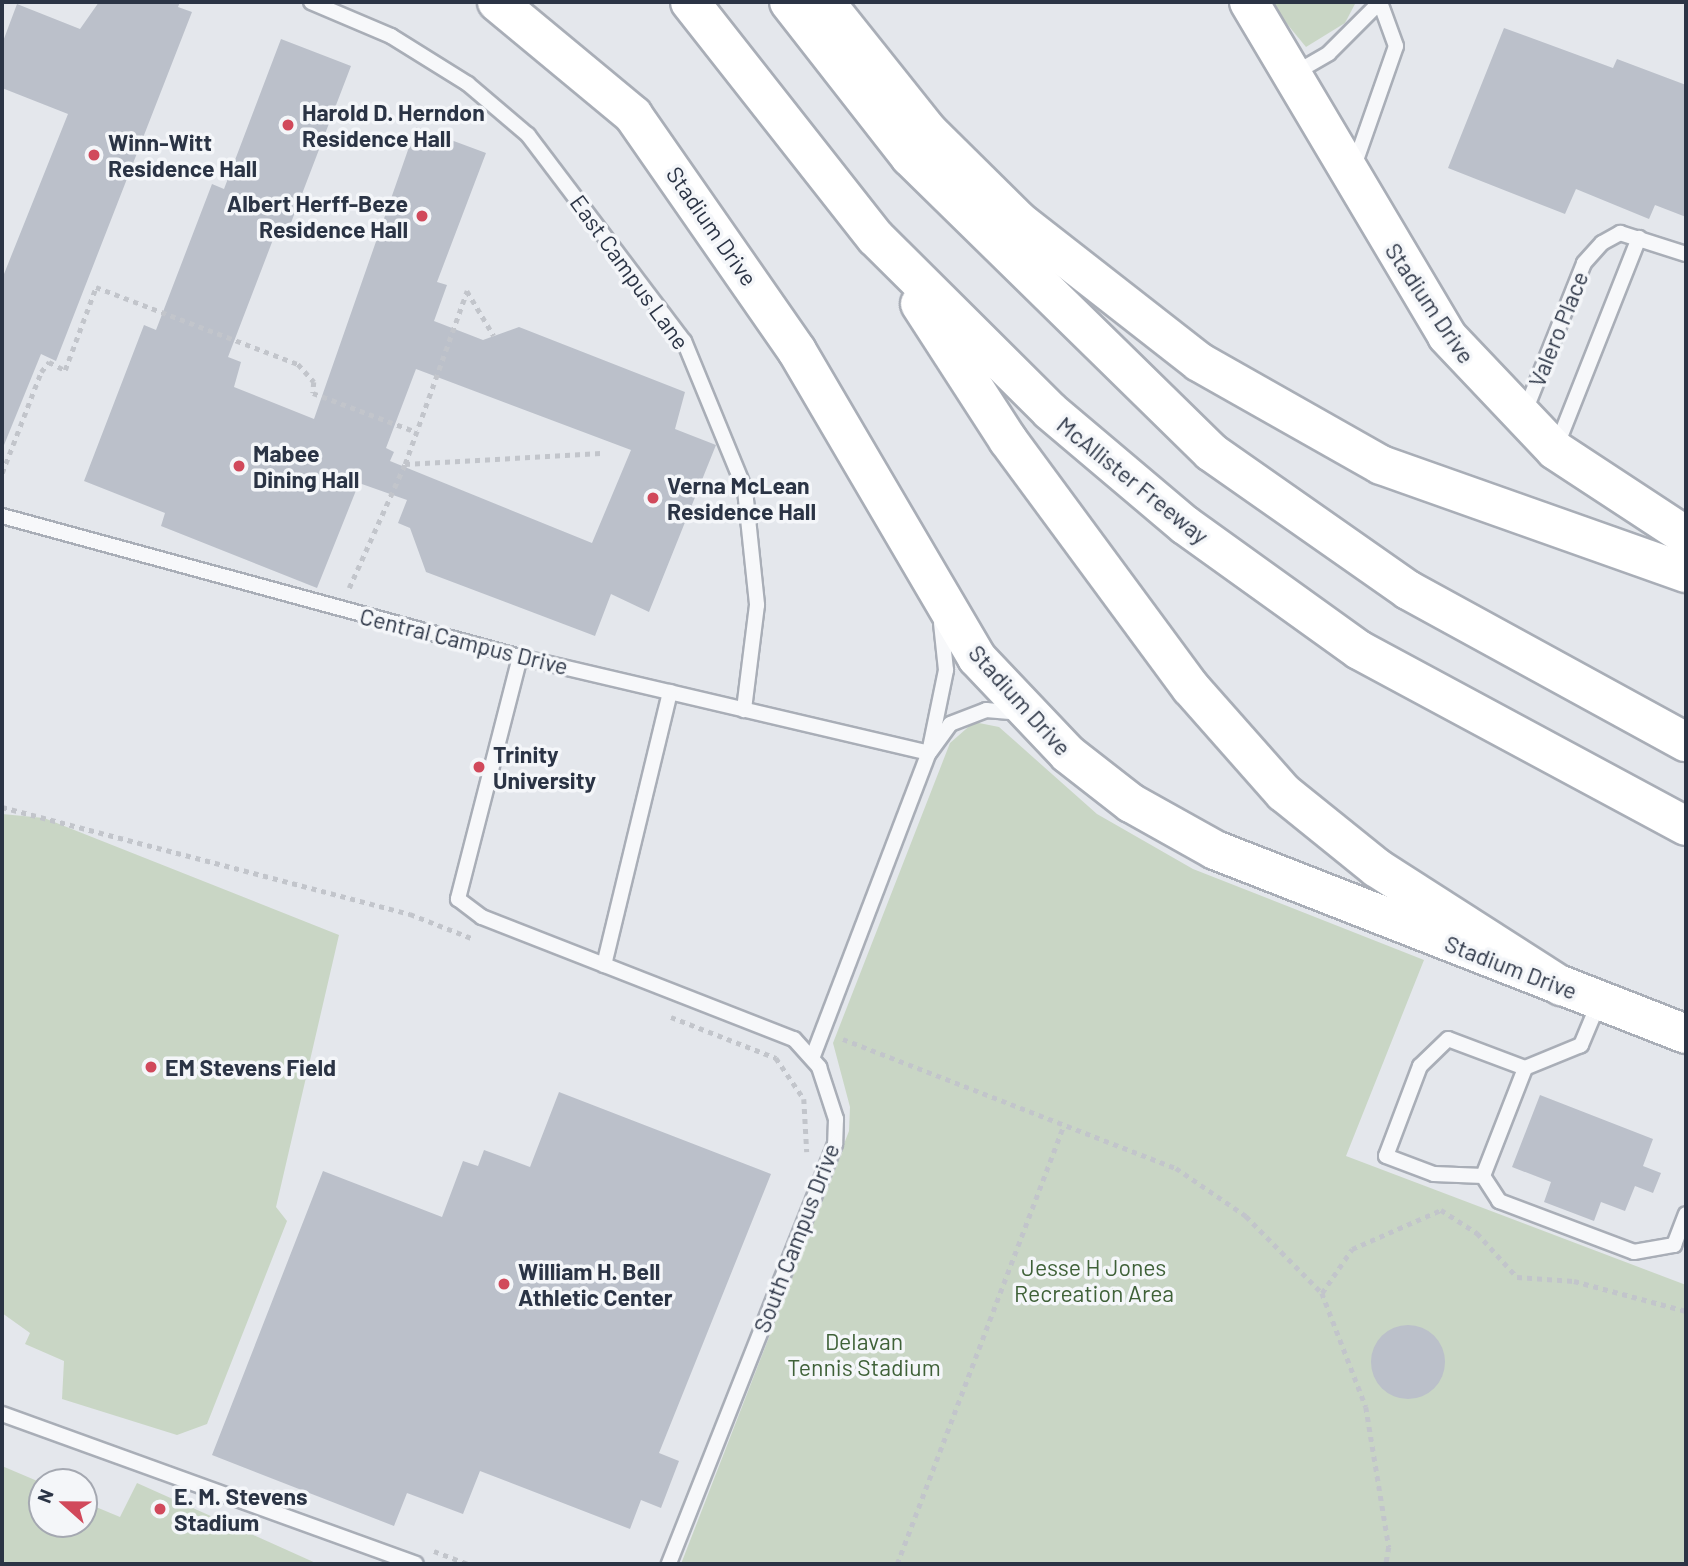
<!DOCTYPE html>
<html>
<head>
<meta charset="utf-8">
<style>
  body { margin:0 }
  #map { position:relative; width:1688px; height:1566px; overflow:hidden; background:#e4e7ec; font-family:Barlow,sans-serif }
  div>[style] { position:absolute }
  .green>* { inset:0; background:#c9d6c5 }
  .building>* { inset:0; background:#bbc0ca }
  .round { border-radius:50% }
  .path>* { height:4.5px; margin-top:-2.25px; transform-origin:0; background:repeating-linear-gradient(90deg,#c2c5cb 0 5px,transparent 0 10px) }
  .roads { filter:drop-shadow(2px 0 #a9aeb7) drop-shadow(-2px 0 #a9aeb7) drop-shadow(0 2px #a9aeb7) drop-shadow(0 -2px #a9aeb7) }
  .lane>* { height:14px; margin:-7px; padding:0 7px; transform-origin:7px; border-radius:7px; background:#f7f8fa }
  .secondary>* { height:38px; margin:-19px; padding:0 19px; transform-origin:19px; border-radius:19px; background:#fff }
  .highway>* { height:38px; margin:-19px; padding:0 19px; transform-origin:19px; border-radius:19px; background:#fff }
  .dots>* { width:19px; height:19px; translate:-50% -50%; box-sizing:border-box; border:4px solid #f4f6f9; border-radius:50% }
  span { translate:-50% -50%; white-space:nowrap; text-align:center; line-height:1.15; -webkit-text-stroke:7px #f4f6f9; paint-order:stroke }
  .poi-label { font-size:23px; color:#2b3445; font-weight:700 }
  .left { translate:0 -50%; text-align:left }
  .right { translate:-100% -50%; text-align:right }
  .street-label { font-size:23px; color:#2b3445 }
  .park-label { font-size:23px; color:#3f6138 }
  .frame { position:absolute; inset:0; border:4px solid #2b3445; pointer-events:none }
  .north { position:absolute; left:28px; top:1468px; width:70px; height:70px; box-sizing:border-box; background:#f4f6f9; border:2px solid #a4a8b1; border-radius:50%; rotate:291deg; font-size:19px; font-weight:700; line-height:28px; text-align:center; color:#2b3445 }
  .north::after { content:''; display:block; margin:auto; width:24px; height:32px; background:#d1495b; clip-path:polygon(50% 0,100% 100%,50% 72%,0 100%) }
</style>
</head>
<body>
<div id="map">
  <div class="green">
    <div style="clip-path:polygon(1269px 2px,1356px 2px,1345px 23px,1306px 47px)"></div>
    <div style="clip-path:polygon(974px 722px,999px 727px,1097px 814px,1193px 869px,1424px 960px,1346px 1156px,1686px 1285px,1686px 1564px,681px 1564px,849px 1131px,850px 1107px,833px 1043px,950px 743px)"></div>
    <div style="clip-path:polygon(2px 814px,44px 818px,339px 935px,276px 1207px,287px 1221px,207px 1424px,177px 1435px,62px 1399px,64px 1361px,25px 1344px,30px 1333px,2px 1313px)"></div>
    <div style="clip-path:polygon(2px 1466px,42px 1483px,42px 1524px,84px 1524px,84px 1502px,120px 1517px,137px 1483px,318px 1564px,2px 1564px)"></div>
  </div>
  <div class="building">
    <div style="clip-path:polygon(99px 2px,180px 2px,178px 7px,192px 12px,56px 361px,41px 354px,2px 450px,2px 279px,68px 114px,2px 88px,2px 44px,17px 4px,80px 29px)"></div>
    <div style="clip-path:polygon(1504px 28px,1613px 68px,1617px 59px,1686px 85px,1686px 217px,1655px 205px,1649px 219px,1576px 189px,1565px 214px,1448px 168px)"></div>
    <div style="clip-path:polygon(evenodd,281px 39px,351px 66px,284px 241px,274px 237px,228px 357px,241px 362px,234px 387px,314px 419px,416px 127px,486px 153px,437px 282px,447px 285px,434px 321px,483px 340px,519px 327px,685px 392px,675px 429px,716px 445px,649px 612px,611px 594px,595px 636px,426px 572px,410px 528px,398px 523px,407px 500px,359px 483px,317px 588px,161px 526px,165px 513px,84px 481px,144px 325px,156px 330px,212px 184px,224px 189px,281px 39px,416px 369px,631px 450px,592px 543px,390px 461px,394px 452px,386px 448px,416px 369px)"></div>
    <div style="clip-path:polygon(559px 1092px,771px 1174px,659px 1453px,679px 1461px,661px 1508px,641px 1500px,630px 1529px,480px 1471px,463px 1514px,407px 1493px,394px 1526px,212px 1455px,323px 1171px,442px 1217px,463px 1161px,478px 1166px,484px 1150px,530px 1167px)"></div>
    <div style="clip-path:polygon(1540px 1095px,1653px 1139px,1643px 1166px,1661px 1173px,1653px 1193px,1635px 1186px,1625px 1211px,1601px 1202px,1594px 1221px,1544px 1202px,1551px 1182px,1512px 1167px)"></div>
    <div class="round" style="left:1371px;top:1325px;width:74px;height:74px"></div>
  </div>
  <div class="path">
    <div style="left:405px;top:464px;width:184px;rotate:-70.3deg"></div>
    <div style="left:467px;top:291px;width:52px;rotate:59deg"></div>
    <div style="left:2px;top:473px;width:108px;rotate:-68.9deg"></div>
    <div style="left:41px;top:372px;width:13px;rotate:-51deg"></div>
    <div style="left:49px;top:362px;width:18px;rotate:27deg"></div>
    <div style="left:65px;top:370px;width:89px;rotate:-69.5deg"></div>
    <div style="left:96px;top:287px;width:216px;rotate:20.9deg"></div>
    <div style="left:298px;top:364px;width:24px;rotate:48deg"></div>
    <div style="left:314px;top:382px;width:11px;rotate:95deg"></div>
    <div style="left:313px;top:393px;width:111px;rotate:20.6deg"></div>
    <div style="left:349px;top:588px;width:136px;rotate:-65.7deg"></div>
    <div style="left:405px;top:464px;width:196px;rotate:-3.2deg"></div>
    <div style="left:2px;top:807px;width:422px;rotate:14.7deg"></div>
    <div style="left:410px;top:914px;width:69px;rotate:21.3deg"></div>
    <div style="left:671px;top:1017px;width:113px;rotate:21.3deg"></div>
    <div style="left:776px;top:1058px;width:50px;rotate:55.7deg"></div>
    <div style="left:804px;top:1099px;width:53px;rotate:86.8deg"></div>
    <div style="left:843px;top:1039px;width:357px;rotate:21.2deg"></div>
    <div style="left:1176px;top:1168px;width:85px;rotate:34.4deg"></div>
    <div style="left:1246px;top:1216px;width:108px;rotate:45.4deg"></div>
    <div style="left:1322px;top:1293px;width:122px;rotate:68.9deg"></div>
    <div style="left:1366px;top:1407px;width:142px;rotate:80.7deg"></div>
    <div style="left:1389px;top:1547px;width:17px;rotate:100deg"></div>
    <div style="left:1322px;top:1293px;width:53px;rotate:-55.7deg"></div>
    <div style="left:1352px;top:1249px;width:97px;rotate:-23.7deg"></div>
    <div style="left:1441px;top:1210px;width:43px;rotate:32.6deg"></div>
    <div style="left:1477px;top:1233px;width:59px;rotate:47.7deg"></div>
    <div style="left:1517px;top:1277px;width:57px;rotate:4deg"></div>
    <div style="left:1574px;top:1281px;width:116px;rotate:15deg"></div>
    <div style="left:434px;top:1551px;width:36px;rotate:21deg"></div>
    <div style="left:897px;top:1564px;width:468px;rotate:-69.2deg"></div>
  </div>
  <div class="roads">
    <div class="lane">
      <div style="left:311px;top:2px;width:87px;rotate:23deg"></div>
      <div style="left:391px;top:36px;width:91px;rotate:31.9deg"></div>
      <div style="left:468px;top:84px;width:79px;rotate:40.4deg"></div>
      <div style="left:528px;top:135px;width:258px;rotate:52.9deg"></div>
      <div style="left:684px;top:341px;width:161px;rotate:67.7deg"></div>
      <div style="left:745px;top:490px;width:116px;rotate:84deg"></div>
      <div style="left:757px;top:605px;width:106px;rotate:97.1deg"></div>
      <div style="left:1295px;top:73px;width:39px;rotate:-30deg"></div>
      <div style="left:1329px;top:53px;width:72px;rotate:-45deg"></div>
      <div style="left:1353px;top:169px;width:130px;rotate:-70.7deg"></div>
      <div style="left:1396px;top:46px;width:47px;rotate:-110deg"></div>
      <div style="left:1524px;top:414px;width:162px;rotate:-68.3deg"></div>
      <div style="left:1584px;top:263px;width:27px;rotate:-48deg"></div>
      <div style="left:1602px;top:243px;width:21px;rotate:-29deg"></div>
      <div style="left:1620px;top:233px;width:69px;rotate:17.7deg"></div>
      <div style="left:1557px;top:445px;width:223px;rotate:-68.4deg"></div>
      <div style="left:2px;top:516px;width:537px;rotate:15.23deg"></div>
      <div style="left:520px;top:657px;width:420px;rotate:13.2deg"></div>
      <div style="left:520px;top:657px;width:250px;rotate:104.4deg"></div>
      <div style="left:458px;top:899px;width:30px;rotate:37deg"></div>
      <div style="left:482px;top:917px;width:335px;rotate:21.4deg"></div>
      <div style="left:794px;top:1039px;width:38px;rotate:48deg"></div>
      <div style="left:819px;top:1067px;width:55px;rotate:71.9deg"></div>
      <div style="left:836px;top:1119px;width:25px;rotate:92deg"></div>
      <div style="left:835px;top:1144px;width:452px;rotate:111.6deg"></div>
      <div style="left:930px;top:752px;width:34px;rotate:-54deg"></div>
      <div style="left:950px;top:724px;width:39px;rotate:-21deg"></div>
      <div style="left:986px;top:710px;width:33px;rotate:5deg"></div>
      <div style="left:604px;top:965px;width:281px;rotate:-76.4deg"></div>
      <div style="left:1599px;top:1002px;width:47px;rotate:112.7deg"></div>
      <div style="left:1581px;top:1045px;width:61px;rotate:157.7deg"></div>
      <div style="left:1525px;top:1068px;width:82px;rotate:-159.4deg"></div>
      <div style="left:1448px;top:1039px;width:39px;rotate:136deg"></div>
      <div style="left:1420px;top:1066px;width:96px;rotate:110.7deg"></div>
      <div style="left:1386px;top:1156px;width:51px;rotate:20.6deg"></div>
      <div style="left:1434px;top:1174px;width:49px;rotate:2.3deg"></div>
      <div style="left:1483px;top:1176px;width:30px;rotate:57deg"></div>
      <div style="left:1499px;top:1201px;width:144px;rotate:20.7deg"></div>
      <div style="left:1634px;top:1252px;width:41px;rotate:-9.9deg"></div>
      <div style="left:1674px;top:1245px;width:33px;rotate:-69deg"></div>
      <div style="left:813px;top:1056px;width:324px;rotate:-69.1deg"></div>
      <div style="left:929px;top:753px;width:85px;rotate:-78.4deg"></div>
      <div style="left:946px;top:670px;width:47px;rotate:-96.1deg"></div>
      <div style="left:1483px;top:1176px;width:116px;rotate:-68.7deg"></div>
      <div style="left:2px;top:1414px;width:440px;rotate:19.9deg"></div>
    </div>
    <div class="secondary">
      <div style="left:497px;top:2px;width:177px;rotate:39.7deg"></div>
      <div style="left:633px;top:115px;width:287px;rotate:55.2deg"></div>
      <div style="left:797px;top:351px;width:356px;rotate:59.6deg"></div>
      <div style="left:977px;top:658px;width:132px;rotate:46.5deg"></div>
      <div style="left:1068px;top:754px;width:80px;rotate:37.9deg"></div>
      <div style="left:1131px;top:803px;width:96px;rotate:29.2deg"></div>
      <div style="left:1215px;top:850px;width:506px;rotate:21.34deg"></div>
      <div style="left:1249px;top:2px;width:388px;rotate:59.3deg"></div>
      <div style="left:1447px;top:336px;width:157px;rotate:46.5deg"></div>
      <div style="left:1555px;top:450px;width:157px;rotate:33.3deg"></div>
    </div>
    <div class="highway">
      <div style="left:690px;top:2px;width:300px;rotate:51.8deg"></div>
      <div style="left:876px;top:238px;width:245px;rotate:44.8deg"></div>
      <div style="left:1050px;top:411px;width:177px;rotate:40.2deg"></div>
      <div style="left:1185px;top:525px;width:214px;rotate:35.7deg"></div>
      <div style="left:1359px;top:650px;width:371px;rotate:28.3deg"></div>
      <div style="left:789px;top:2px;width:197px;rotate:52deg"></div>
      <div style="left:910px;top:157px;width:421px;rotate:44.4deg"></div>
      <div style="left:1211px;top:452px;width:241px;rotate:35deg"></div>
      <div style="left:1408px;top:590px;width:317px;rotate:28.7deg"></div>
      <div style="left:825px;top:2px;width:164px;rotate:51.4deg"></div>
      <div style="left:927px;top:130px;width:131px;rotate:44.7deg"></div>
      <div style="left:1020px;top:222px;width:227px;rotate:38deg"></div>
      <div style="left:1199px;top:362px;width:209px;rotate:29.5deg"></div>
      <div style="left:1381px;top:465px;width:324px;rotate:19.5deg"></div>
      <div style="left:920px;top:304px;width:162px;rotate:57.1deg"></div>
      <div style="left:1008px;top:440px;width:308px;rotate:53.6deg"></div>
      <div style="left:1191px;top:688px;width:140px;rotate:48.5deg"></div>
      <div style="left:1284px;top:793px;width:119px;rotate:38.9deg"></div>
      <div style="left:1377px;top:868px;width:219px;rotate:32.7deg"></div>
    </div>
  </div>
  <div class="dots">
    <div style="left:288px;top:125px;background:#d1495b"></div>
    <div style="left:94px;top:155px;background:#d1495b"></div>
    <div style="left:422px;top:216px;background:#d1495b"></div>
    <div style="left:239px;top:466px;background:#d1495b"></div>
    <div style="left:653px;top:498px;background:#d1495b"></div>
    <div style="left:479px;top:767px;background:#d1495b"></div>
    <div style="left:151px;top:1067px;background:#d1495b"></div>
    <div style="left:504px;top:1284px;background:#d1495b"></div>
    <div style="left:160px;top:1509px;background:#d1495b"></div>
  </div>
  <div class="poi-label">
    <span class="left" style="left:302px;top:125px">Harold D. Herndon<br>Residence Hall</span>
    <span class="left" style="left:108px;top:155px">Winn-Witt<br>Residence Hall</span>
    <span class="right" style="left:408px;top:216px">Albert Herff-Beze<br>Residence Hall</span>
    <span class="left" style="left:253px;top:466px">Mabee<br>Dining Hall</span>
    <span class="left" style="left:667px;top:498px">Verna McLean<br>Residence Hall</span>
    <span class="left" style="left:493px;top:767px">Trinity<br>University</span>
    <span class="left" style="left:165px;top:1067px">EM Stevens Field</span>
    <span class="left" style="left:518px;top:1284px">William H. Bell<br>Athletic Center</span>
    <span class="left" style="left:174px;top:1509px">E. M. Stevens<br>Stadium</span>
  </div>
  <div class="street-label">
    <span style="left:712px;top:226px;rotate:55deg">Stadium Drive</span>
    <span style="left:630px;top:272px;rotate:54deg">East Campus Lane</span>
    <span style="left:1430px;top:303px;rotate:56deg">Stadium Drive</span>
    <span style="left:1558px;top:329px;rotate:-68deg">Valero Place</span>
    <span style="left:1133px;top:480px;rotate:39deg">McAllister Freeway</span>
    <span style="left:464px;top:641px;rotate:14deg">Central Campus Drive</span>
    <span style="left:1020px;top:700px;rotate:48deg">Stadium Drive</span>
    <span style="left:1511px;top:967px;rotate:21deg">Stadium Drive</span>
    <span style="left:796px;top:1238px;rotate:-69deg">South Campus Drive</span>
  </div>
  <div class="park-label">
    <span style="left:1094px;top:1280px">Jesse H Jones<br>Recreation Area</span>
    <span style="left:864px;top:1354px">Delavan<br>Tennis Stadium</span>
  </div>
  <div class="frame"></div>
  <div class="north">N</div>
</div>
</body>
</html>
